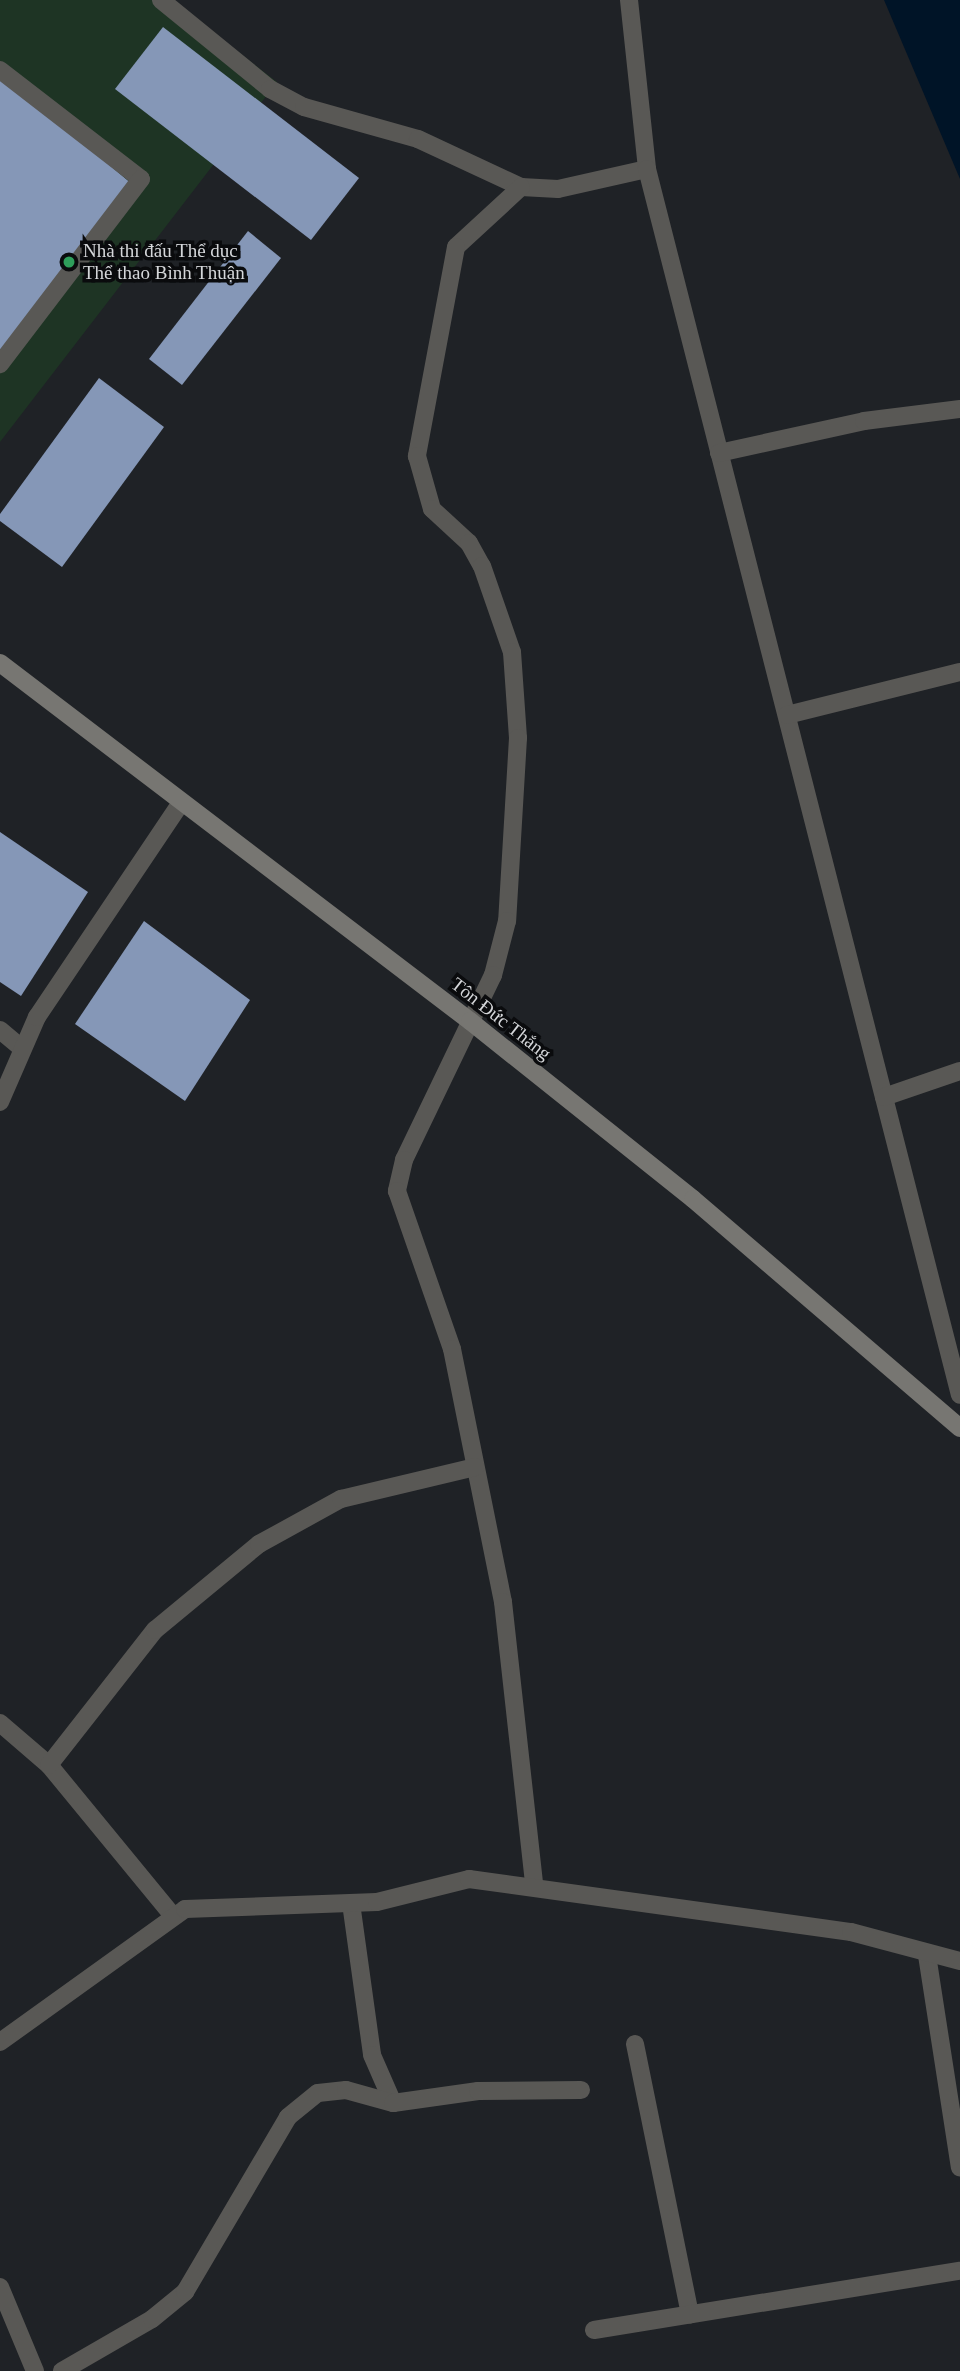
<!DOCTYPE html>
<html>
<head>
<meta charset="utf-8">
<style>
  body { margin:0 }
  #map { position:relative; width:960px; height:2371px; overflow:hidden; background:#1f2226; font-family:"Times New Roman",serif }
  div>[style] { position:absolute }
  .green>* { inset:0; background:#1e3424 }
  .water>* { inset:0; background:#001427 }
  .building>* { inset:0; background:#8597b7 }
  .lane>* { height:18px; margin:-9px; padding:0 9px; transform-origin:9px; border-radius:9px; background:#595855 }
  .street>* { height:18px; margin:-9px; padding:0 9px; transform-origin:9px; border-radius:9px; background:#595855 }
  .secondary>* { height:18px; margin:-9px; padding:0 9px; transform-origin:9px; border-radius:9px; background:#777672 }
  .dots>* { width:19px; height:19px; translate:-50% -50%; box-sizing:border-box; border:4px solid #0a0b0d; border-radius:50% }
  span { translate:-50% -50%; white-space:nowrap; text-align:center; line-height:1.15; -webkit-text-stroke:7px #0a0b0d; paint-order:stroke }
  .poi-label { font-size:19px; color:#d5d7da }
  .left { translate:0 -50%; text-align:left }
  .street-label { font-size:19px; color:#d5d7da }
</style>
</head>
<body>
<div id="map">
  <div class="green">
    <div style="clip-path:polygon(0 0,171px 0,277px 82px,0 442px)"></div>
  </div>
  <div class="water">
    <div style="clip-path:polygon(884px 0,960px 0,960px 179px)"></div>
  </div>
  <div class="building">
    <div style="clip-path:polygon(163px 27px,359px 178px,311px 240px,115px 89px)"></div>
    <div style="clip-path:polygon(0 73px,139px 190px,0 356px)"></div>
    <div style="clip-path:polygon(248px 231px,281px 258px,182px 385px,149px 359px)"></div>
    <div style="clip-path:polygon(99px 378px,164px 427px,62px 567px,0 521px,0 514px)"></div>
    <div style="clip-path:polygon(0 832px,88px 892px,21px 996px,0 982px)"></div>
    <div style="clip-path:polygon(144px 921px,250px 1000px,185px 1101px,75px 1024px)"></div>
  </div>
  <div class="lane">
    <div style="left:161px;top:0;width:141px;rotate:39.2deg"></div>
    <div style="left:270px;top:89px;width:38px;rotate:28deg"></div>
    <div style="left:304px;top:107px;width:118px;rotate:15.7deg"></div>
    <div style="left:418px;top:139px;width:114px;rotate:25deg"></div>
    <div style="left:521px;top:187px;width:37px;rotate:3deg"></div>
    <div style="left:558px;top:189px;width:91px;rotate:-12.7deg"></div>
    <div style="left:0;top:70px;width:178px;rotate:37.7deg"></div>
    <div style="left:141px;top:179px;width:233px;rotate:127.3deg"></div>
    <div style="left:0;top:1030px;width:26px;rotate:40deg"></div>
  </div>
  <div class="street">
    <div style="left:629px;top:0;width:170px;rotate:83.9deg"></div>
    <div style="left:647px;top:169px;width:1265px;rotate:75.68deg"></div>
    <div style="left:521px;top:187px;width:88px;rotate:137.3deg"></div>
    <div style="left:456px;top:247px;width:213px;rotate:100.6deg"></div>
    <div style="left:417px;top:456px;width:55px;rotate:74.2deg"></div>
    <div style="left:432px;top:509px;width:50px;rotate:42.6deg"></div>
    <div style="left:469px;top:543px;width:26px;rotate:61deg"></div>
    <div style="left:482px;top:566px;width:91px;rotate:70.8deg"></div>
    <div style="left:512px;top:652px;width:86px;rotate:86deg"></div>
    <div style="left:518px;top:738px;width:183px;rotate:93.4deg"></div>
    <div style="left:507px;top:921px;width:56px;rotate:104.5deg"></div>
    <div style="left:493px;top:975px;width:205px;rotate:115.7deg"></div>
    <div style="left:404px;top:1160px;width:32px;rotate:103deg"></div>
    <div style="left:397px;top:1191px;width:167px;rotate:70.8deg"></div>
    <div style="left:452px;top:1349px;width:258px;rotate:78.6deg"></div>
    <div style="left:503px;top:1602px;width:283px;rotate:83.7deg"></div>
    <div style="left:719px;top:453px;width:148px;rotate:-12.4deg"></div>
    <div style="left:864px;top:421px;width:97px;rotate:-7.1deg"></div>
    <div style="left:787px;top:715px;width:178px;rotate:-14deg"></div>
    <div style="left:884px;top:1097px;width:80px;rotate:-18.9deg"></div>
    <div style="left:0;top:1102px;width:93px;rotate:-66.5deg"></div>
    <div style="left:37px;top:1017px;width:258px;rotate:-56.1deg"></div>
    <div style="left:0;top:1723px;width:65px;rotate:40.6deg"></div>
    <div style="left:49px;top:1765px;width:194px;rotate:50.6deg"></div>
    <div style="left:49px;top:1765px;width:172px;rotate:-51.9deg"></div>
    <div style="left:155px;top:1630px;width:135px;rotate:-39.6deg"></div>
    <div style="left:259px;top:1544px;width:94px;rotate:-28.8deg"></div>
    <div style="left:341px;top:1499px;width:138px;rotate:-13.4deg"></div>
    <div style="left:351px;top:1903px;width:153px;rotate:82.1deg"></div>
    <div style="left:372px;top:2055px;width:52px;rotate:66.4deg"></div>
    <div style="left:927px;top:1955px;width:215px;rotate:81.2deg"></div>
    <div style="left:0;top:2042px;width:228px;rotate:-35.7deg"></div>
    <div style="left:185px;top:1909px;width:192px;rotate:-2.1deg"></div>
    <div style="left:377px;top:1902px;width:95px;rotate:-14deg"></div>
    <div style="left:469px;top:1879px;width:386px;rotate:7.9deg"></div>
    <div style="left:851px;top:1932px;width:113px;rotate:14.9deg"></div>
    <div style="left:635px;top:2044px;width:276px;rotate:78.5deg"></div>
    <div style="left:0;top:2287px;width:91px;rotate:67.4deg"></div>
    <div style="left:594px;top:2330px;width:371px;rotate:-9.2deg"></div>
    <div style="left:62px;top:2371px;width:104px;rotate:-30deg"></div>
    <div style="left:152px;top:2319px;width:43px;rotate:-39.3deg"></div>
    <div style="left:185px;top:2292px;width:203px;rotate:-59.5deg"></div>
    <div style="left:288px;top:2117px;width:38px;rotate:-39deg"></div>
    <div style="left:318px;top:2093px;width:28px;rotate:-6deg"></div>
    <div style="left:346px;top:2090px;width:49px;rotate:15.5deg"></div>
    <div style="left:393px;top:2103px;width:86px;rotate:-8deg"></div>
    <div style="left:478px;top:2091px;width:103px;rotate:-0.6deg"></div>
  </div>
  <div class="secondary">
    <div style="left:0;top:663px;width:591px;rotate:37.3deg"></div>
    <div style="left:470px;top:1021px;width:285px;rotate:38.6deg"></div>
    <div style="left:693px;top:1199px;width:352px;rotate:40.6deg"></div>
  </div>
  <div class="dots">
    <div style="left:69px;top:262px;background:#2e9e5b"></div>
  </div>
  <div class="poi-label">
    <span class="left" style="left:83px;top:262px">Nhà thi đấu Thể dục<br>Thể thao Bình Thuận</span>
  </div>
  <div class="street-label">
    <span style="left:501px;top:1019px;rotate:38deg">Tôn Đức Thắng</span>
  </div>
</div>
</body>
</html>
